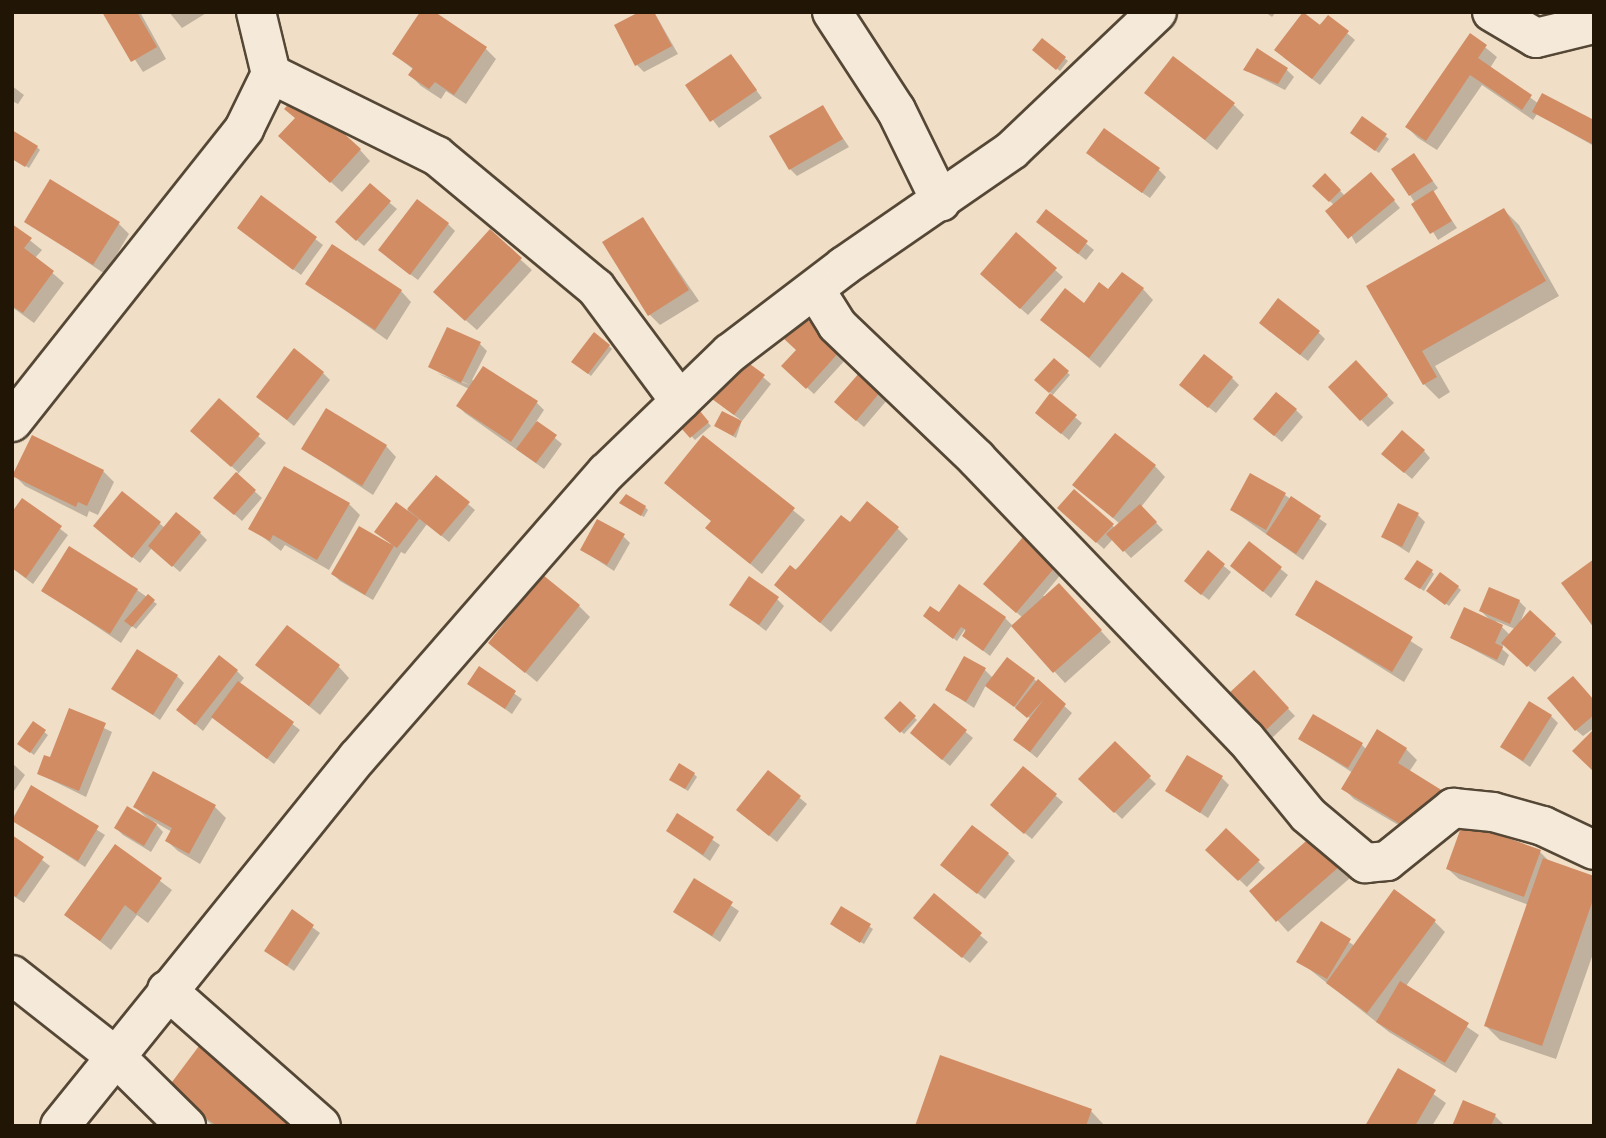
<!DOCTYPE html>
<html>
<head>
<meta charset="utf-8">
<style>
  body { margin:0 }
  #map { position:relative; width:1606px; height:1138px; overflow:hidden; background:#f0dec6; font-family:"IM FELL Double Pica",serif }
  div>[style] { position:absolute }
  .shadow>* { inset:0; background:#0003 }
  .building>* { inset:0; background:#d18c64 }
  .roads { filter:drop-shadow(2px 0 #554735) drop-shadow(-2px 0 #554735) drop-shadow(0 2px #554735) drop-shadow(0 -2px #554735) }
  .minor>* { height:38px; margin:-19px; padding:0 19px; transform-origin:19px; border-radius:19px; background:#f5eada }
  span { translate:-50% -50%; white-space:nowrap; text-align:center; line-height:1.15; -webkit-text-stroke:5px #f5eada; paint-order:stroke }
  .frame { position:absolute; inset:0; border:14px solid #211505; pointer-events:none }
</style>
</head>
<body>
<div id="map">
  <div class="shadow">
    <div style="clip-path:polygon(104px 12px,140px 12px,166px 59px,143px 72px)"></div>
    <div style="clip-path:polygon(169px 12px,208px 12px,182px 28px)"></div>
    <div style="clip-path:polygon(654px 12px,678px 54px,644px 72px,637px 65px)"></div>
    <div style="clip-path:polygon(1265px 12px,1276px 12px,1272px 17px)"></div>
    <div style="clip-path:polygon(1328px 17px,1355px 40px,1320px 85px,1283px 57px)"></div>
    <div style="clip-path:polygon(1470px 35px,1497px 57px,1490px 68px,1539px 104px,1594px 122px,1594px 146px,1537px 114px,1533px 120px,1482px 85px,1437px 150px,1418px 138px,1407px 127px)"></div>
    <div style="clip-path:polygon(1043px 40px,1068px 61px,1060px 71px,1037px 53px)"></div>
    <div style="clip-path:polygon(485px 48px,496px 59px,466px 104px,446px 91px,441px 99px,421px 86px,410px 75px,414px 70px,394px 54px)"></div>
    <div style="clip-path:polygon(731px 56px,762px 98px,719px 128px,687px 86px)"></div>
    <div style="clip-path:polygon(1245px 70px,1287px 70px,1294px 77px,1285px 90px)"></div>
    <div style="clip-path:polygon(12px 86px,24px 95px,18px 104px,12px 101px)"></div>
    <div style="clip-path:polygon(1146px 93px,1233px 104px,1244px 115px,1217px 150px)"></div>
    <div style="clip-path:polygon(822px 107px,849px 147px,797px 176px,790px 169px)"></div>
    <div style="clip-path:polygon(296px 119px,360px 150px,370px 161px,342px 192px,291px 146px)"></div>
    <div style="clip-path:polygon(1363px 119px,1389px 139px,1379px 153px,1355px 136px)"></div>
    <div style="clip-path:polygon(37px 147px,40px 150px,29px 168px,12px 158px)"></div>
    <div style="clip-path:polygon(1414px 156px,1438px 188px,1433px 192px,1457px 228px,1438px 240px,1410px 195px)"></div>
    <div style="clip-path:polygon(1095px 160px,1159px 170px,1166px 177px,1150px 198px)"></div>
    <div style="clip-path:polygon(1325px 175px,1345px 196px,1378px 181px,1400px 208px,1356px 244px,1334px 205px,1314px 186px)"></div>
    <div style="clip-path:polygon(370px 186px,397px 209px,364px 246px,344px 229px)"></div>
    <div style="clip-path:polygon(262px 198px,323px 245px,301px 275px,246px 234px)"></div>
    <div style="clip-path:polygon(1504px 210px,1519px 225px,1559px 296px,1435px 366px,1450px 392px,1439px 399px,1424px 384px,1368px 287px)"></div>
    <div style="clip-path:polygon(1046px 211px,1094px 250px,1086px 260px,1045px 228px)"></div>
    <div style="clip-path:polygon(643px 219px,699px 301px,660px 325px,649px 314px)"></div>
    <div style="clip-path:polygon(26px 221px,118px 223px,129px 234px,105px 274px)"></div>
    <div style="clip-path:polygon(448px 224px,455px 231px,418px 280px,387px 257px)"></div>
    <div style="clip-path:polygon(12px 226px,42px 250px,35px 258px,64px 283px,34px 323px,12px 307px)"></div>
    <div style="clip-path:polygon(490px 232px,532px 270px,477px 330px,446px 303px)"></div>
    <div style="clip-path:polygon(1016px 235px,1063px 277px,1028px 315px,989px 281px)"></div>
    <div style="clip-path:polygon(307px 283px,401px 291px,411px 302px,387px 340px)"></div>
    <div style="clip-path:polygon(1143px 289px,1153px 300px,1100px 368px,1042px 319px)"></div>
    <div style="clip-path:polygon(802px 317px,847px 358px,814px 394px,783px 366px,798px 350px)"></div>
    <div style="clip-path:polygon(1268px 330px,1318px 332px,1325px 339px,1308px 361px)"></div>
    <div style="clip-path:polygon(480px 344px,487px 351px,472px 380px,537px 403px,544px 410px,536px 422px,562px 444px,544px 469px,465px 413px,458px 406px,469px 389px,437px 373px,470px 385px,430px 367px)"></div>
    <div style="clip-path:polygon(609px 346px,612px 349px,591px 376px,576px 364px)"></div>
    <div style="clip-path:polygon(1054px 360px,1070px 375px,1051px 397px,1082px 423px,1069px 440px,1037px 413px,1052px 394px,1037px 380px)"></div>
    <div style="clip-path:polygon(744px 361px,771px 384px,742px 421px,722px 406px)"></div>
    <div style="clip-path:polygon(1356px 363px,1394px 403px,1368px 427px,1330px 387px)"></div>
    <div style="clip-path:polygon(323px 373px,330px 380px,294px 426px,258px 397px)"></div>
    <div style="clip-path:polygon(860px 374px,888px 399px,864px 427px,843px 409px)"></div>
    <div style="clip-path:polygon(1232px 378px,1239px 385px,1216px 413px,1189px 392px)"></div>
    <div style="clip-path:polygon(219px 401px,266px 443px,237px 475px,262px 498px,242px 521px,216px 498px,238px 472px,199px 438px)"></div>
    <div style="clip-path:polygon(1296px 410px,1303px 417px,1282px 442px,1263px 426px)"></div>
    <div style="clip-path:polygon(700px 414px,711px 426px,695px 440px,684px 428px)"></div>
    <div style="clip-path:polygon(741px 423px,736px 438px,719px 428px)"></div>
    <div style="clip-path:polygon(703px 437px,805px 520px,762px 574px,708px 528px,713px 522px)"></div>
    <div style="clip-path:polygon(386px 446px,396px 457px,373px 495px,303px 449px)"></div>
    <div style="clip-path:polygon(1424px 451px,1430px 458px,1412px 479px,1390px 460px)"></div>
    <div style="clip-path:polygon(1155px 466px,1165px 477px,1141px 507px,1163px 530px,1131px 558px,1113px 539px,1104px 549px,1066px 515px,1074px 491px,1115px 528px,1120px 524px,1075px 485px)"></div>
    <div style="clip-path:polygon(103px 471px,114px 482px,98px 515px,89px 511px,87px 517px,25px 486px,14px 475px)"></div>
    <div style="clip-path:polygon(436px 477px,475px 510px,449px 542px,427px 524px,405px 554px,401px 552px,373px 600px,340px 581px,333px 574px,391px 544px,384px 538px)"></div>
    <div style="clip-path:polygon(1285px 495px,1327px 524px,1303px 560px,1232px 510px)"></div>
    <div style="clip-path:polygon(23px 500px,68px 535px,33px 584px,12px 568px,12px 515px)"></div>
    <div style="clip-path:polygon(349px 504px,360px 515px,329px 570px,285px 545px,281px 551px,251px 528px)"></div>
    <div style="clip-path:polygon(625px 506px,645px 507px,648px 510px,644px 517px)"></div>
    <div style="clip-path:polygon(1417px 514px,1425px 522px,1409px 553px,1384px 537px)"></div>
    <div style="clip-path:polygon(159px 523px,165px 528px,200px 533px,207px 540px,180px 572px,152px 548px,140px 563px,102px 533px)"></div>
    <div style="clip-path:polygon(850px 525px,897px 528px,908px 539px,831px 632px,776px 585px)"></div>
    <div style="clip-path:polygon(623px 536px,630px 543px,614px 571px,582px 550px)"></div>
    <div style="clip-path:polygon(1024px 539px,1062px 573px,1043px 596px,1069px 596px,1111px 642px,1065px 683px,1012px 625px,1023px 618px,992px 591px)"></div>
    <div style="clip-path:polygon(1250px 544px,1288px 575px,1271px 598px,1232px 566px)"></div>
    <div style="clip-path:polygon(1208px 553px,1231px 572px,1209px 600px,1193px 588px)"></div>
    <div style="clip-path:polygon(1431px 571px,1434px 574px,1424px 591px,1409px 581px)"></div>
    <div style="clip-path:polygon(1317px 582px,1423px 649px,1404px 682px,1297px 615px)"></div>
    <div style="clip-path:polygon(1458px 587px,1461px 590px,1449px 606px,1431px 593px)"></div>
    <div style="clip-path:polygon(137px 590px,157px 604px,136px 629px,132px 626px,121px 643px,44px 591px)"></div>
    <div style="clip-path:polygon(777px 599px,784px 606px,766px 631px,731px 604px)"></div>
    <div style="clip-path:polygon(evenodd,1519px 601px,1526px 608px,1520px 623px,1530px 613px,1562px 642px,1535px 672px,1504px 644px,1502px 649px,1509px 655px,1504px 666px,1452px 638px,1492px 622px,1481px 611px,1519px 601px,1496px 621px,1515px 629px,1510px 635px,1496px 621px)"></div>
    <div style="clip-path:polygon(579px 606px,590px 617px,537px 682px,490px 643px)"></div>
    <div style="clip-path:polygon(1005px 618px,1012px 625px,990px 656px,964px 636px,965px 629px,957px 641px,928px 619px)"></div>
    <div style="clip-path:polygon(258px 665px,339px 667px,349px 678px,320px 715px)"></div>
    <div style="clip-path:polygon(479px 669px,522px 699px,512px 714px,469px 684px)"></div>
    <div style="clip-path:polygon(984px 669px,993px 678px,1034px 679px,1072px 713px,1037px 758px,1015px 740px,1031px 719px,986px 685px,974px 708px,947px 690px)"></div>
    <div style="clip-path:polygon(237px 671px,244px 678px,240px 683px,300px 730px,274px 764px,213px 717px,203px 731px,178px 710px)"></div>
    <div style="clip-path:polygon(1254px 673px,1295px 716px,1272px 738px,1230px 694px)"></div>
    <div style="clip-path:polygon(177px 676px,184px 683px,160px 720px,114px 688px)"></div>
    <div style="clip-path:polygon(1594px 701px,1594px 728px,1583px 736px,1576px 730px)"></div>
    <div style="clip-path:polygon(900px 704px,917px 720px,904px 734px,886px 718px)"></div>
    <div style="clip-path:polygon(934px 706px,973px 738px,950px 766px,919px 740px)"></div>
    <div style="clip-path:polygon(70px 711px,112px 732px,86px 797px,39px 774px,51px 759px)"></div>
    <div style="clip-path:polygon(1551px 716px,1558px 723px,1530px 767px,1502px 747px)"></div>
    <div style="clip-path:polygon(34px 724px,48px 735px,34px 755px,23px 747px)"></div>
    <div style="clip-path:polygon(1300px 739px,1362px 745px,1367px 750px,1406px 749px,1417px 760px,1409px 772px,1453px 803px,1429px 843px,1354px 799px,1343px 788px,1353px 773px)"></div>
    <div style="clip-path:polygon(1115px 744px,1156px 784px,1122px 819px,1081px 779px)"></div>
    <div style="clip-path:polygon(12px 763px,25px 775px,12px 794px)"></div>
    <div style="clip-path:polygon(1023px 768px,1063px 802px,1032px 839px,999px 812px)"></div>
    <div style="clip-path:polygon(769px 772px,807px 804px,777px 842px,745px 816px)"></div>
    <div style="clip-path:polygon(694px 774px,697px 777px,688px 791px,674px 782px)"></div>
    <div style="clip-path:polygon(1222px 778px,1229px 785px,1208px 818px,1167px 791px)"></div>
    <div style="clip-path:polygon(31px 788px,105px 835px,85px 867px,12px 819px)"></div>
    <div style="clip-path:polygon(135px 807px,215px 807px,226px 818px,200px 864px,178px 851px,167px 841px,172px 832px,153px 821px,163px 832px,151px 852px,123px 835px,116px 828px,148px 819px)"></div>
    <div style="clip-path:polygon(678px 816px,720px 845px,710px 861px,668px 831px)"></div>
    <div style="clip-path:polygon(1226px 831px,1265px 868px,1247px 887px,1208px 850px)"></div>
    <div style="clip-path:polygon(12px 837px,50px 866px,24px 903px,12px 895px)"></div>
    <div style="clip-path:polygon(115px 847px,172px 890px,148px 923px,137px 915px,111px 950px,66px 914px)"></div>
    <div style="clip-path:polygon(1323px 848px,1350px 878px,1288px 932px,1251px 891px)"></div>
    <div style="clip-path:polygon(1540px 852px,1551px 863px,1594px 878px,1594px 951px,1556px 1059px,1500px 1040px,1486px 1026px,1529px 905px,1459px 879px,1448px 869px)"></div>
    <div style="clip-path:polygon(1008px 854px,1015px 861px,985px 899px,950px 872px)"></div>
    <div style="clip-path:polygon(695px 881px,739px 911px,720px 942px,675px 912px)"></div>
    <div style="clip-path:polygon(934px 896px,988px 942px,970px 963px,922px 925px)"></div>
    <div style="clip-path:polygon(842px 909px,873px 929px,864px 944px,835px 927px)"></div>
    <div style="clip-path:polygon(292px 912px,320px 933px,294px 971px,266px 951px)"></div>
    <div style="clip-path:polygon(1434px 921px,1445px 932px,1406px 986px,1479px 1035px,1456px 1073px,1389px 1032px,1299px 961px,1321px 924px,1355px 946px)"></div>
    <div style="clip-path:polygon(1399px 1070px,1446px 1103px,1432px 1126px,1367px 1126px)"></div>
    <div style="clip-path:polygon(183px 1104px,308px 1126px,214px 1126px)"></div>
    <div style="clip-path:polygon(1091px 1111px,1105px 1126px,917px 1126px)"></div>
    <div style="clip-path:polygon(1495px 1116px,1505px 1126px,1454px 1126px)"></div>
  </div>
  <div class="building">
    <div style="clip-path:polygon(102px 12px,137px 12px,157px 47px,131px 62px)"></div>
    <div style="clip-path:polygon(420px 12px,435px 12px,487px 47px,454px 95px,435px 82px,429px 89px,408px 75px,413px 68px,392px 54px)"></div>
    <div style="clip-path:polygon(639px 12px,654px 12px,672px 46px,635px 66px,614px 25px)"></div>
    <div style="clip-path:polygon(1303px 12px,1320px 25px,1328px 15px,1349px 31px,1312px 79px,1274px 50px)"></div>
    <div style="clip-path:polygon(1470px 33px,1487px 45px,1478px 58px,1532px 95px,1522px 110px,1470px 75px,1426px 141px,1405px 127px)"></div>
    <div style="clip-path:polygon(1042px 38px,1066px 57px,1056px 70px,1032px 50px)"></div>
    <div style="clip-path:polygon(1257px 48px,1288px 68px,1278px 84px,1243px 70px)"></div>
    <div style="clip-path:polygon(731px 54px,757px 90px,710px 122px,685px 85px)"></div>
    <div style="clip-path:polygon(1173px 56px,1235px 103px,1205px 140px,1144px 93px)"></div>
    <div style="clip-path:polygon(299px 93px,361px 149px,330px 183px,278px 136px,295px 118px,284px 109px)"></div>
    <div style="clip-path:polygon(1542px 93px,1594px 120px,1594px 145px,1532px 112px)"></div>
    <div style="clip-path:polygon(823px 105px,843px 139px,789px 170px,769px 136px)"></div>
    <div style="clip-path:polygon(1362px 116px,1387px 134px,1375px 151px,1350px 133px)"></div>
    <div style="clip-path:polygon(1104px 128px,1160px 168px,1142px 193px,1086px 153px)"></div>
    <div style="clip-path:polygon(12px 130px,38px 146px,25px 167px,12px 159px)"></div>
    <div style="clip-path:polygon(1414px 153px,1433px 181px,1409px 196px,1391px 169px)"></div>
    <div style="clip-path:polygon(1371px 172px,1395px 200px,1348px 239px,1325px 211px)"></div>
    <div style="clip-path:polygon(1325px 173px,1341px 190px,1329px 202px,1312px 186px)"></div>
    <div style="clip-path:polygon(50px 179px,120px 222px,93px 265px,24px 222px)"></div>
    <div style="clip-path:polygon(370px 183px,391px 201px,356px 241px,335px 222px)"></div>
    <div style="clip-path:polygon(1433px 190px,1452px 221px,1430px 234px,1411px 204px)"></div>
    <div style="clip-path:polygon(261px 195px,317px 237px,293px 270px,237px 228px)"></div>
    <div style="clip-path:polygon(417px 199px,449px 223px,410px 275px,378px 250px)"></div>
    <div style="clip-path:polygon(1504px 208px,1546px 281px,1422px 351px,1437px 377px,1423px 385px,1366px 286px)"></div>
    <div style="clip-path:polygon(1046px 209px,1088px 241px,1078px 254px,1036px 222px)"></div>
    <div style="clip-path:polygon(643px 217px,689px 290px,648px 316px,602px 242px)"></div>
    <div style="clip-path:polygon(12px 224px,32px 238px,24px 248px,54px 271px,23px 313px,12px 306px)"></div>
    <div style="clip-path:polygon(490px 229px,522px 258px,465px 321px,433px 292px)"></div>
    <div style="clip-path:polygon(1016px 232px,1057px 268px,1020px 309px,980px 274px)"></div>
    <div style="clip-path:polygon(332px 244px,402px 290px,375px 330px,305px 284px)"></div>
    <div style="clip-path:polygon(1122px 272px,1144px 288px,1089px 358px,1040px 320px,1065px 288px,1084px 303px,1099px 282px,1108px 289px)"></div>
    <div style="clip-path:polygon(1278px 298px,1320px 331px,1300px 355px,1259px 323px)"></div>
    <div style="clip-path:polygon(802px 315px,841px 350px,806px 389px,781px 366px,796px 350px,782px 337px)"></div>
    <div style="clip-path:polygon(447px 327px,481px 342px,461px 383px,428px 367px)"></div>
    <div style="clip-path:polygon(594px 332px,610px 345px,588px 374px,571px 362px)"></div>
    <div style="clip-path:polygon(294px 348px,324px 372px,287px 420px,256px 397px)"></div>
    <div style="clip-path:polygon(1204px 354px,1233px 377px,1208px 408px,1179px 385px)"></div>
    <div style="clip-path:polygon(1054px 358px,1069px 371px,1049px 393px,1034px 380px)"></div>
    <div style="clip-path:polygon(743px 359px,765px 375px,734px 415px,712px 399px)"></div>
    <div style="clip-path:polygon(1356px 360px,1388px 395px,1360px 421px,1328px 387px)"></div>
    <div style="clip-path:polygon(483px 366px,538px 401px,511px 442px,456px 406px)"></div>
    <div style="clip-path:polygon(860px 372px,882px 390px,856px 421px,834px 402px)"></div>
    <div style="clip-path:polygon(1276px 392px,1297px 409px,1274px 436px,1253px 419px)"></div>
    <div style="clip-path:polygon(1050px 393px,1077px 415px,1061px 434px,1035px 413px)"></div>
    <div style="clip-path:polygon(219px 398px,260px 434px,231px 467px,190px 431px)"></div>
    <div style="clip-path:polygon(326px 408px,387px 445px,362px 486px,301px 449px)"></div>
    <div style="clip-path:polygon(700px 411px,709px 422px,690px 438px,681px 428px)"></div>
    <div style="clip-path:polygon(722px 411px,742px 421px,733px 436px,714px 426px)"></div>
    <div style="clip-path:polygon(537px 421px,557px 435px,536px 463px,516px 449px)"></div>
    <div style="clip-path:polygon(1402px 430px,1425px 450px,1404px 473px,1381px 454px)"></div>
    <div style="clip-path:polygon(1115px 433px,1156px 465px,1113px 518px,1072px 485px)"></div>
    <div style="clip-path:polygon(32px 435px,104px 470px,87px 506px,78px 502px,76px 507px,12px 476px)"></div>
    <div style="clip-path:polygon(703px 435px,795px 508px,750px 564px,705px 528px,711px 521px,664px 483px)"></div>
    <div style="clip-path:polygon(284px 466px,350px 503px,317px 560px,273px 535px,270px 541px,248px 529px)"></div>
    <div style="clip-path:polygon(236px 472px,256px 490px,234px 515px,213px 498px)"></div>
    <div style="clip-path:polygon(1250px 473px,1286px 493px,1266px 530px,1230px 510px)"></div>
    <div style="clip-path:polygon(436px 475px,470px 502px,441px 536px,407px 509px)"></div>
    <div style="clip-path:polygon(1074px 489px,1114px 524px,1096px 543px,1057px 508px)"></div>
    <div style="clip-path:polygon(122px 491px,161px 522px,132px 558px,93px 526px)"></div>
    <div style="clip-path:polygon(626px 494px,646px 506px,641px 516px,619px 503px)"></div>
    <div style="clip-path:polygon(1291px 496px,1321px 516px,1296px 554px,1266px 534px)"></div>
    <div style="clip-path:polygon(22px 498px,62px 526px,26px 578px,12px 568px,12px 512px)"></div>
    <div style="clip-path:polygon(867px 501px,899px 527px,820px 623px,774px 585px,790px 565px,796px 570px,841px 515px,850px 522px)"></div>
    <div style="clip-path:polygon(396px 502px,419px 519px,397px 548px,374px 532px)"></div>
    <div style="clip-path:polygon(1398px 503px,1419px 513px,1402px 547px,1381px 537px)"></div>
    <div style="clip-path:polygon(1140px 504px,1157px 522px,1123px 552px,1106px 534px)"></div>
    <div style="clip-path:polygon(176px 512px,201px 532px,172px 567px,148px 546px)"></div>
    <div style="clip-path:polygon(597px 519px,625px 534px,607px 565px,580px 550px)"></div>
    <div style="clip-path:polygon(359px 526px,394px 546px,365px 595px,331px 574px)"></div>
    <div style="clip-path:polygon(1023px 537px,1057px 565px,1016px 613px,983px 584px)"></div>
    <div style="clip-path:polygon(1249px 541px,1282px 567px,1263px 592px,1230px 566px)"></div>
    <div style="clip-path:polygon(69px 546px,138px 589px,110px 634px,41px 591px)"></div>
    <div style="clip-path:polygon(1208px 550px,1225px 564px,1201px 595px,1184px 581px)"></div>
    <div style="clip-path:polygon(1594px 559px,1594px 628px,1561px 583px)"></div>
    <div style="clip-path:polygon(1417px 560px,1433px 570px,1420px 589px,1404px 579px)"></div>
    <div style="clip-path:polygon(1440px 572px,1459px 586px,1445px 605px,1426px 591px)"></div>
    <div style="clip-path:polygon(543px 575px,580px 605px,525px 673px,488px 643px)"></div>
    <div style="clip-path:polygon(749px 576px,779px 597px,759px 625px,729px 605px)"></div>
    <div style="clip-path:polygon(1316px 580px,1413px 637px,1392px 672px,1295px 615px)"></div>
    <div style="clip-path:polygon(1059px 583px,1102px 630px,1053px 673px,1011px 626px)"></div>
    <div style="clip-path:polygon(959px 584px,1006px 617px,983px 651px,962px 636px,966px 630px,961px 627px,953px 639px,923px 616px,930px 606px,939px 612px)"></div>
    <div style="clip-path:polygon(1489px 587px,1520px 600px,1510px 624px,1479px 611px)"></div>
    <div style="clip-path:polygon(148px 594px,155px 600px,132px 627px,124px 621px)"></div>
    <div style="clip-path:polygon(1464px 607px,1503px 625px,1495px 643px,1503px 647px,1497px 660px,1450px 638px)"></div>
    <div style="clip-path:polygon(1530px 610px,1556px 634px,1527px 667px,1501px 643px)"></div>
    <div style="clip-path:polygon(287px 625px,340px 665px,309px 706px,255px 665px)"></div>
    <div style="clip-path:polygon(137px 649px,178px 675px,153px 715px,111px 689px)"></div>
    <div style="clip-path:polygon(219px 655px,238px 670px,195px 725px,176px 710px)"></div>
    <div style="clip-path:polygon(964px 656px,986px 668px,966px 702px,945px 690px)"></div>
    <div style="clip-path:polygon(1007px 657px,1035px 678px,1014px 707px,985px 686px)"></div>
    <div style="clip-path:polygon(479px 666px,516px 691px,505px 709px,467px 684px)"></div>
    <div style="clip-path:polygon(1254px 670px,1289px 708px,1264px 732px,1228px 694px)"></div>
    <div style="clip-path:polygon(1573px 676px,1594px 700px,1594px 715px,1575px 731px,1547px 698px)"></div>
    <div style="clip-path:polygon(1038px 679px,1066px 704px,1030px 752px,1013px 740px,1044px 699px,1027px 718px,1015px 708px)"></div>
    <div style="clip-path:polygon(238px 681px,294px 722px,267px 759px,211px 717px)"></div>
    <div style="clip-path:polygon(900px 701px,916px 716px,900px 733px,884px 718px)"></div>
    <div style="clip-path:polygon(1529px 701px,1552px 715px,1523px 761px,1500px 747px)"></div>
    <div style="clip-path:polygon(934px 703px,967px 730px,942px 760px,910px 733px)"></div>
    <div style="clip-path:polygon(69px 708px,106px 723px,79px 791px,37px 774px,44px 755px,50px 757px)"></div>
    <div style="clip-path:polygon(1313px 714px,1363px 743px,1348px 768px,1298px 739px)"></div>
    <div style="clip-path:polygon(33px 721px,46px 730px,30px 753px,17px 744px)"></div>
    <div style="clip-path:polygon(1377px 729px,1407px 748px,1398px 763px,1443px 791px,1417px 834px,1341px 789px)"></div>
    <div style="clip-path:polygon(1594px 729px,1594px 772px,1572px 751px)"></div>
    <div style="clip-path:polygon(1115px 741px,1151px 776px,1114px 813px,1078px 779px)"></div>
    <div style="clip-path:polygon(1187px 755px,1223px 776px,1200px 813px,1165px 791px)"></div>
    <div style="clip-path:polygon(679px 763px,695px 773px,685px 789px,669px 780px)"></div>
    <div style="clip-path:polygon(1023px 766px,1057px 794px,1024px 834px,990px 805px)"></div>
    <div style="clip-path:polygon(768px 770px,801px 796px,769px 836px,736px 810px)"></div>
    <div style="clip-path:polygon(153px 771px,216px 805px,189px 854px,165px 841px,172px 828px,133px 807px)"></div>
    <div style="clip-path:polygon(31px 785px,99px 826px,78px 861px,12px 821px)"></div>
    <div style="clip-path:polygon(127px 806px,157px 824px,144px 846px,114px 828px)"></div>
    <div style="clip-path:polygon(677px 813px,714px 837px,703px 855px,666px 831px)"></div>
    <div style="clip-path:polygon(1463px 822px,1541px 850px,1524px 897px,1446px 869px)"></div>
    <div style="clip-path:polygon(972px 825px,1009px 853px,977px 894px,940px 865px)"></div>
    <div style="clip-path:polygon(1226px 828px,1260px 860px,1238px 881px,1205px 850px)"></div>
    <div style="clip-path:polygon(12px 835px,44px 857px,16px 897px,12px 894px)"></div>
    <div style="clip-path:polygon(1313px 835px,1340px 866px,1276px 922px,1249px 891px)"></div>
    <div style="clip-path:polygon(115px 844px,162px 878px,136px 914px,125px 905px,100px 941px,64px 915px)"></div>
    <div style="clip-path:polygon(1543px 858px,1594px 876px,1594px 897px,1542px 1046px,1484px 1026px)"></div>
    <div style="clip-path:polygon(694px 878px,733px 902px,712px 936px,673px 912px)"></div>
    <div style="clip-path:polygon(1394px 889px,1436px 920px,1367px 1013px,1326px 983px)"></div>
    <div style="clip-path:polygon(934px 893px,982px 933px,962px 958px,913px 918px)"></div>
    <div style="clip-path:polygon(841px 906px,871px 924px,860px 943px,830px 924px)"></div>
    <div style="clip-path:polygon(292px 909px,314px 925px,287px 966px,264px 951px)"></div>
    <div style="clip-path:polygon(1321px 921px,1351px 939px,1327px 979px,1296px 962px)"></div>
    <div style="clip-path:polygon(1400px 981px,1469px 1023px,1445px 1063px,1376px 1022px)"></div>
    <div style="clip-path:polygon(199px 1046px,311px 1126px,217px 1126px,166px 1090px)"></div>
    <div style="clip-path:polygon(940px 1055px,1092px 1109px,1086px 1126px,915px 1126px)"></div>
    <div style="clip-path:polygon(1398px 1068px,1436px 1090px,1415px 1126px,1365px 1126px)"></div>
    <div style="clip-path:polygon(1463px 1100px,1496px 1114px,1491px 1126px,1452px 1126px)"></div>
  </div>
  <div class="roads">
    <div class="minor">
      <div style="left:832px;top:12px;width:117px;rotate:56.9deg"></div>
      <div style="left:896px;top:110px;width:102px;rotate:63.9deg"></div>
      <div style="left:1492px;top:12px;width:51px;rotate:30.6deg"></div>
      <div style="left:1536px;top:38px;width:60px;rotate:-13.6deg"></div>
      <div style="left:271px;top:74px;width:185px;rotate:26.3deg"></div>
      <div style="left:437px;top:156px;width:207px;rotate:39.7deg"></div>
      <div style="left:596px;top:288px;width:141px;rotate:53.4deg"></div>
      <div style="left:816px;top:291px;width:40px;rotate:58deg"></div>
      <div style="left:837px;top:325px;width:194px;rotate:43.7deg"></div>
      <div style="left:977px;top:459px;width:387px;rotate:46.2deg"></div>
      <div style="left:1245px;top:738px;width:99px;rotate:50.7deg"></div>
      <div style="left:1308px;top:815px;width:75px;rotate:40.1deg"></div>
      <div style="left:1365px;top:863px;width:22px;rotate:-5deg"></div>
      <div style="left:1387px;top:861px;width:85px;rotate:-38.8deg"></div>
      <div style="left:1453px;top:808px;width:40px;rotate:5.7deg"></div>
      <div style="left:1493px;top:812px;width:52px;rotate:15.6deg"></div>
      <div style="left:1543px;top:826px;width:56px;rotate:25.2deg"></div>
      <div style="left:12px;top:422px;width:374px;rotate:-51.6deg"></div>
      <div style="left:244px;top:129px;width:61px;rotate:-63.9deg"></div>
      <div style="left:271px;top:74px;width:64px;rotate:-103.6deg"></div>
      <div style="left:12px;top:975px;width:131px;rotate:38.2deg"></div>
      <div style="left:115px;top:1056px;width:100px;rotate:44.6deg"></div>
      <div style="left:167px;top:990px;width:205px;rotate:41.4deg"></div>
      <div style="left:60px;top:1126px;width:474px;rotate:-51.1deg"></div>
      <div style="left:358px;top:757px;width:378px;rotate:-48.9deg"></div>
      <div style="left:607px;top:472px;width:171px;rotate:-44.1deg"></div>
      <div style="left:730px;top:353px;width:143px;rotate:-37.3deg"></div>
      <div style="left:844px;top:266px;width:204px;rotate:-34.6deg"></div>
      <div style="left:1012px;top:150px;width:200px;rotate:-43.6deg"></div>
    </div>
  </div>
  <div class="frame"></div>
</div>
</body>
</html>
